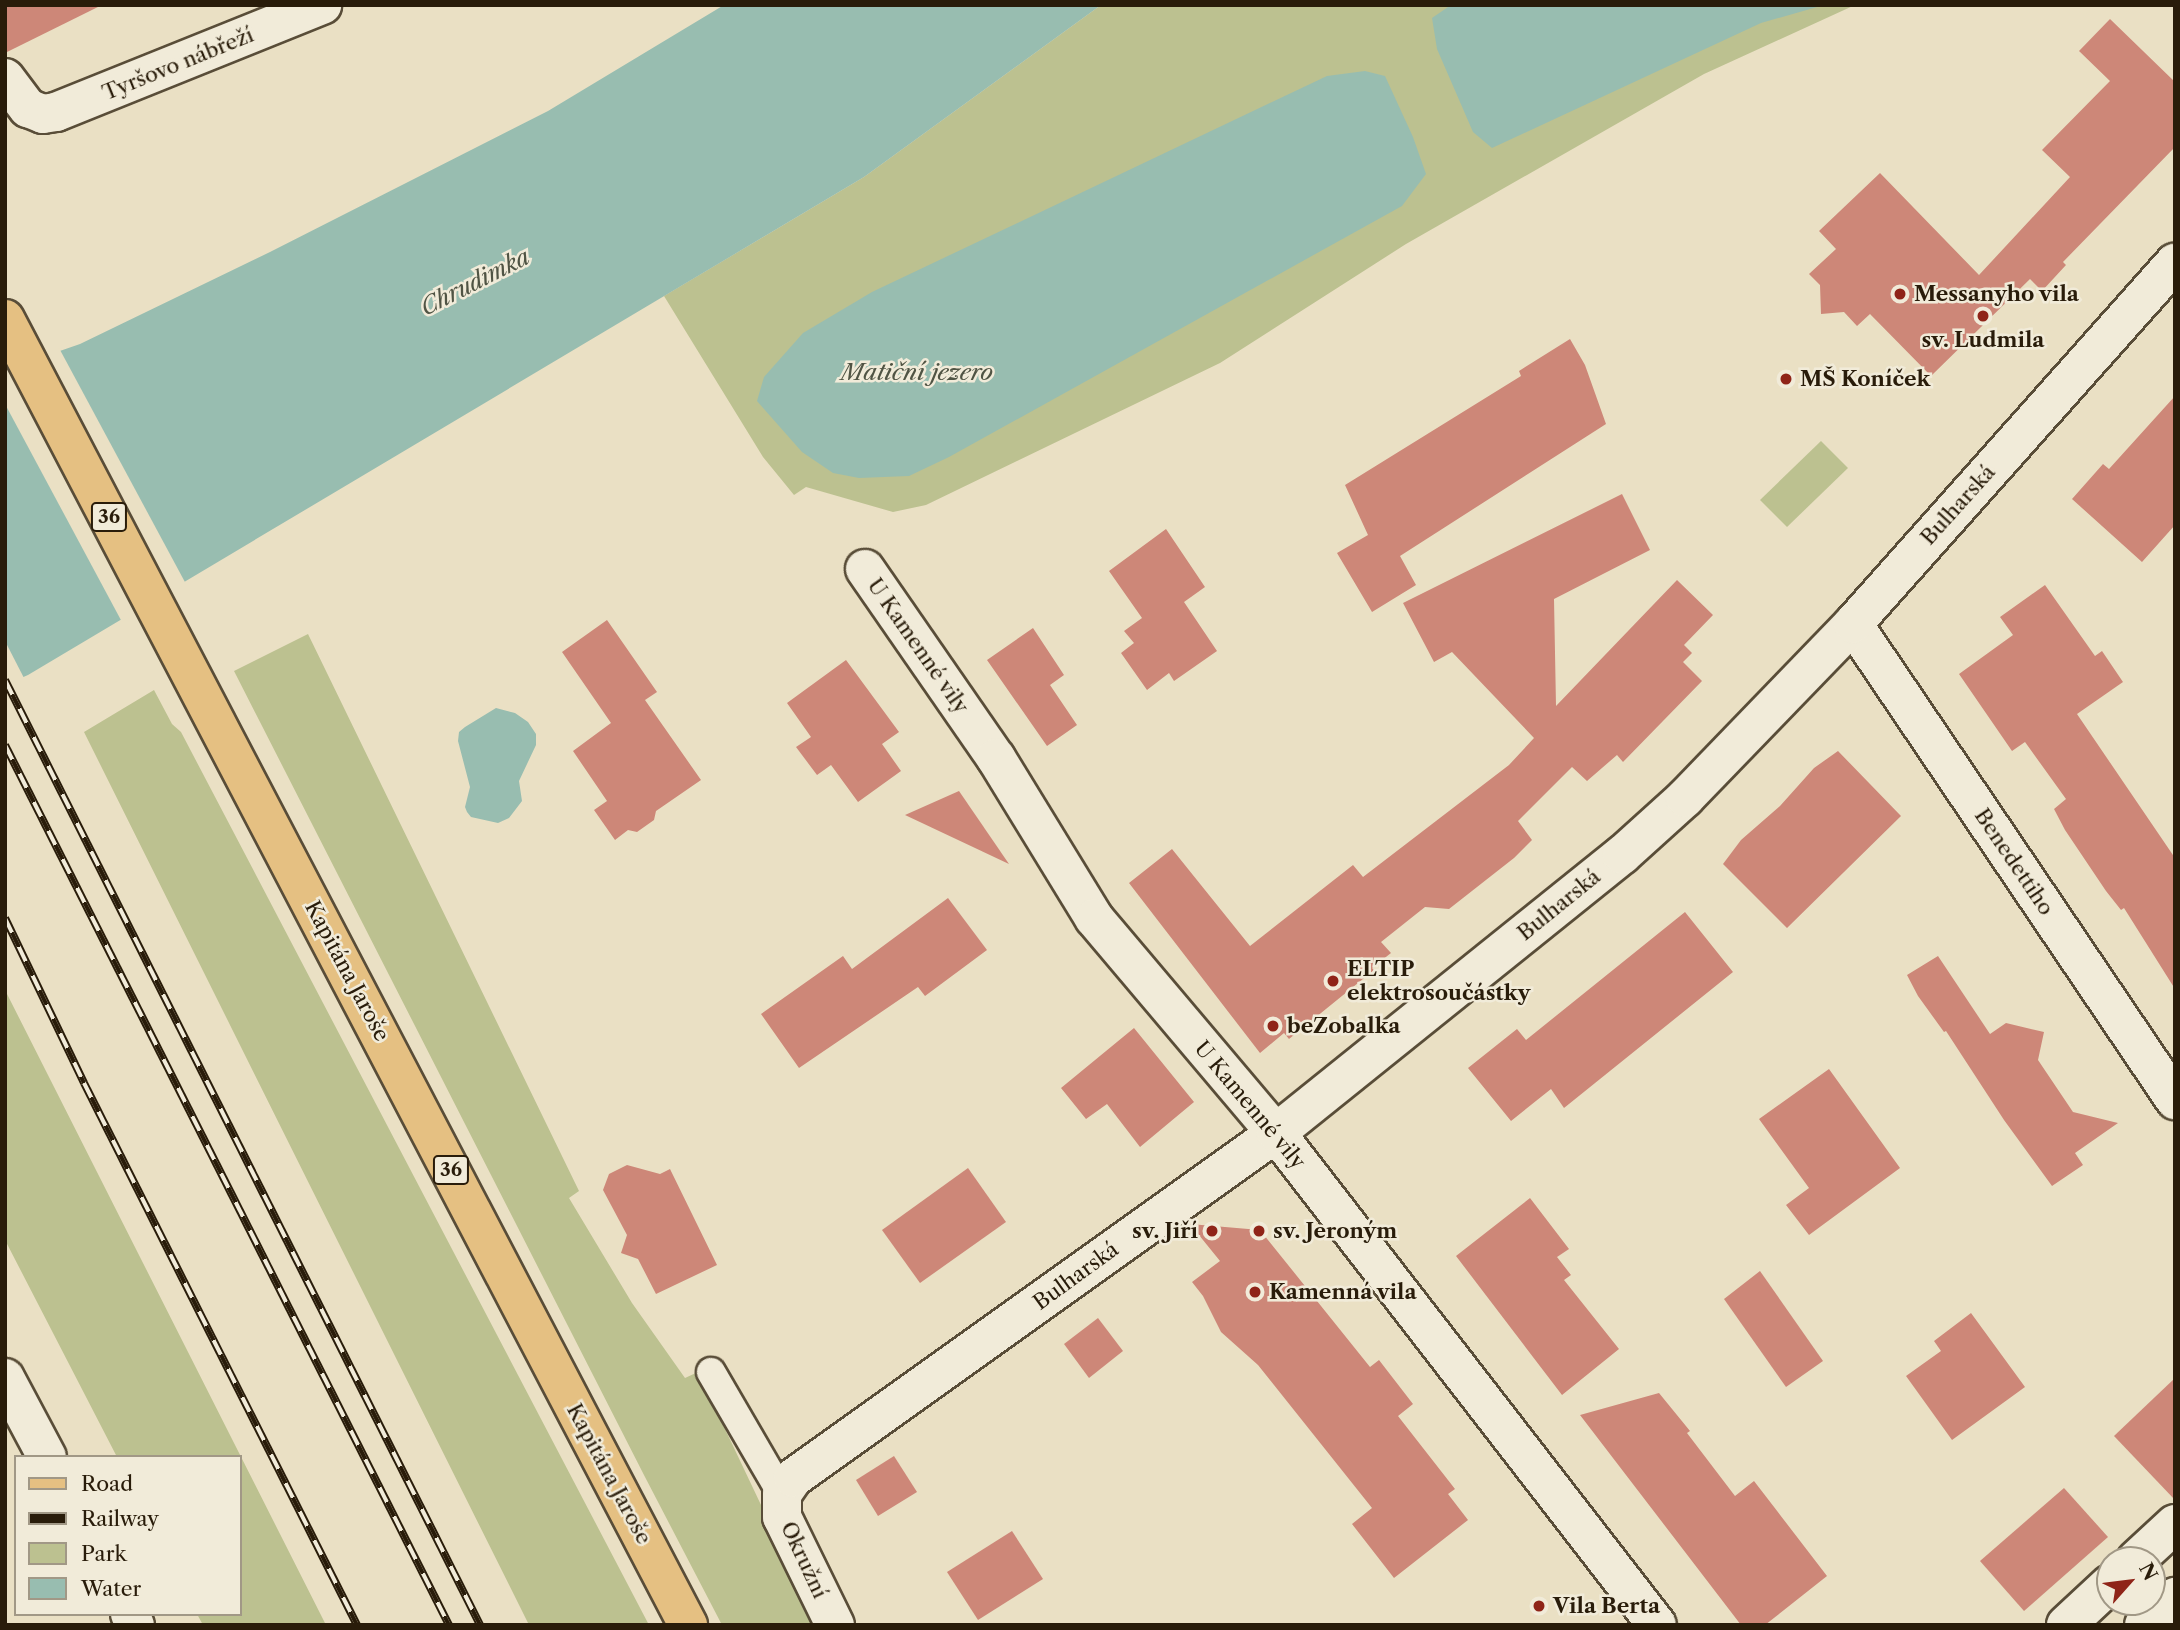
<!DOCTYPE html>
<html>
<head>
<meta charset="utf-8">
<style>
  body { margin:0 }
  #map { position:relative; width:2180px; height:1630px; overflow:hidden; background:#eae0c4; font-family:"Libre Caslon Text",serif }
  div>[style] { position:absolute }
  .green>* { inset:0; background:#bcc190 }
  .water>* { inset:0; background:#98bdb0 }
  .pier>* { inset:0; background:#eae0c4 }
  .building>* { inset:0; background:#cd8778 }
  .roads { filter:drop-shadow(2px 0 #594d38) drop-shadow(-2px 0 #594d38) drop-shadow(0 2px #594d38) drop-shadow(0 -2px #594d38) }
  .lane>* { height:28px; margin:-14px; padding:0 14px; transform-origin:14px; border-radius:14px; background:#f1ebd9 }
  .street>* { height:38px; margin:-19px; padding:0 19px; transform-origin:19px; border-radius:19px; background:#f1ebd9 }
  .secondary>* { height:38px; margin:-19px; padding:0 19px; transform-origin:19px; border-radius:19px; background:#f1ebd9 }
  .primary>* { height:38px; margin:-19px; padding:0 19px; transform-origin:19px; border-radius:19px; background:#e5c082 }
  .rail>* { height:8px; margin-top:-4px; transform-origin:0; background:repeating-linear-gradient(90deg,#f1ebd9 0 16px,#291c0a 0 32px); box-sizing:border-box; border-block:2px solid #291c0a }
  .dots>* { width:19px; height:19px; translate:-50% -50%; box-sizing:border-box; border:4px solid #f1ebd9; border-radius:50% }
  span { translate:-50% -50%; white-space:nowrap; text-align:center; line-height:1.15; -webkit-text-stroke:5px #f1ebd9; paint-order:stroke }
  .shield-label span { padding:2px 5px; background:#f1ebd9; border:2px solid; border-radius:5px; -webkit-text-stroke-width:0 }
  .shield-label { font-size:19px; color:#291c0a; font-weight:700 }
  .street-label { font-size:21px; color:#291c0a }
  .poi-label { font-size:21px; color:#291c0a; font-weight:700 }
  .left { translate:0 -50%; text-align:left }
  .right { translate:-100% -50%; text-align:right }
  .water-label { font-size:23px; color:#505444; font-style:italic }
  .frame { position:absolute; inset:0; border:7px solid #291c0a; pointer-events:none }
  .legend { position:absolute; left:14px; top:1455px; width:228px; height:161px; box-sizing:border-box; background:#f1ebd9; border:2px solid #a19886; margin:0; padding:9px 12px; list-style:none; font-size:21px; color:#291c0a }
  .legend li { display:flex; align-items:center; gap:14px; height:35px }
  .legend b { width:35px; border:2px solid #a19886 }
  .north { position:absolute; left:2096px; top:1546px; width:70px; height:70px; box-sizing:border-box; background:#f1ebd9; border:2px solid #a19886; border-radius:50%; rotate:62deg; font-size:19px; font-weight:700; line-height:28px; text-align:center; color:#291c0a }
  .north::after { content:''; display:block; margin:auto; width:24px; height:32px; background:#8f2418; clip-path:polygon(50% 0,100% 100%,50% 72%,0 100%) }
</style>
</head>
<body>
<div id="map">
  <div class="green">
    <div style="clip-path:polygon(1101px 5px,1855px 5px,1704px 74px,1406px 244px,1220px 363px,926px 505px,893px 512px,806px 487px,794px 495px,763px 457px,664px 296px,864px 177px)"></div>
    <div style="clip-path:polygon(1821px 441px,1848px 468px,1787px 527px,1760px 500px)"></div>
    <div style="clip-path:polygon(308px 634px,579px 1191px,569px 1198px,632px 1303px,685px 1378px,698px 1372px,818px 1625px,722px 1625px,645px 1477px,234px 671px)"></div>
    <div style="clip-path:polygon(154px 690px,172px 724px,181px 732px,649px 1625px,529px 1625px,84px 732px)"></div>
    <div style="clip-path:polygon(5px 990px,326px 1625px,203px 1625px,197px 1614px,240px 1614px,240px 1457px,117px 1457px,5px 1240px)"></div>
  </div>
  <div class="water">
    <div style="clip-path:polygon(724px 5px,1101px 5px,864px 177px,28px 675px,5px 685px,5px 370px,80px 344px,270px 252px,548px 111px)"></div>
    <div style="clip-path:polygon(1451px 5px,1824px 5px,1761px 23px,1492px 148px,1473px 132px,1437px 49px,1432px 18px)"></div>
    <div style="clip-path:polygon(1365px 71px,1385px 76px,1413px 137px,1426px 174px,1402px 206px,949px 457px,909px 476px,859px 478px,833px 473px,802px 452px,757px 401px,764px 377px,803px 333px,872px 292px,1327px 76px)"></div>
    <div style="clip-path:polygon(496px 708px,515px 713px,528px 722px,536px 734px,536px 745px,519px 781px,522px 801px,509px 818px,498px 823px,471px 817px,467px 812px,465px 807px,470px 787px,458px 741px,459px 732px,465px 727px)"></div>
  </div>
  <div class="pier">
    <div style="clip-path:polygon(59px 348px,186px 584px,122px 622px,5px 404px,5px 366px)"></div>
    <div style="clip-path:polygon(5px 641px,25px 680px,5px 689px)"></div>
  </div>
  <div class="building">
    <div style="clip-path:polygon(5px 5px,102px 5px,5px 53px)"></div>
    <div style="clip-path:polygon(2110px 19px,2175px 82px,2175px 147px,2063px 262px,2066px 265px,2042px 291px,2030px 279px,1931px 376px,1870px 314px,1857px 326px,1844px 312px,1821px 314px,1820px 285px,1809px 274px,1836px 249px,1819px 231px,1880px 173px,1979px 275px,2070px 177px,2042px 150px,2110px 81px,2079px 51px)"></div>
    <div style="clip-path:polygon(1570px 339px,1585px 365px,1606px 424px,1400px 556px,1416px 585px,1372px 612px,1337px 553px,1368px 535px,1345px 485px,1521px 376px,1519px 371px)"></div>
    <div style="clip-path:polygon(2175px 396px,2175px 525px,2142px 562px,2072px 499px,2103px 464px,2109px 469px)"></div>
    <div style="clip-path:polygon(1622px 494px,1650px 550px,1554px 599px,1556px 706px,1677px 580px,1713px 615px,1684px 645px,1692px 653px,1683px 662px,1702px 681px,1623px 762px,1617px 755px,1587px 781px,1572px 767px,1518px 821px,1532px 840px,1514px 858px,1449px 909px,1425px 907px,1381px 942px,1391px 953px,1372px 968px,1374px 970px,1289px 1039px,1284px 1033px,1260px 1053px,1129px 883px,1172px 849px,1250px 946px,1353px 865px,1363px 877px,1509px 765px,1534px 738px,1452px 652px,1434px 662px,1403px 603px)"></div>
    <div style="clip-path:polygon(1166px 529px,1205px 587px,1184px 602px,1217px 651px,1174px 681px,1169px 673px,1147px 690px,1121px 653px,1134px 643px,1124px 631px,1142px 618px,1109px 571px)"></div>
    <div style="clip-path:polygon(2045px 585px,2095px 656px,2102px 651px,2123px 682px,2077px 714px,2175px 858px,2175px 989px,2124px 908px,2121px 910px,2106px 891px,2065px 830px,2054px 809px,2066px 799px,2025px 742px,2012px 751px,1959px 674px,2013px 635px,2000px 617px)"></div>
    <div style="clip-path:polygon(607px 620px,657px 692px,645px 700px,701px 780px,656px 811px,654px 820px,637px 832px,628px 830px,615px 840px,594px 810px,607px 801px,573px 751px,611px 723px,562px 652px)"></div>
    <div style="clip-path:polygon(1033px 628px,1064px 675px,1050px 685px,1077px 725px,1047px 746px,987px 660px)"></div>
    <div style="clip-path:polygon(846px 660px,899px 732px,882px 744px,901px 771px,858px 802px,831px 765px,817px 775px,796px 747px,811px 737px,787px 703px)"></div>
    <div style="clip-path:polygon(1838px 751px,1901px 816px,1787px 928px,1723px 864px,1741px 840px,1780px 806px,1814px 768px)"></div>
    <div style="clip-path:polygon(959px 791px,1009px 864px,905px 815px)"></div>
    <div style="clip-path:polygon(948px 898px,987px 950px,925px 996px,918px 987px,799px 1068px,761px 1014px,843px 956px,852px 969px)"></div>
    <div style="clip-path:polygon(1685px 912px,1733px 972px,1564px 1108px,1551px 1089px,1511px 1121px,1468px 1068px,1517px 1029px,1526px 1040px)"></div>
    <div style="clip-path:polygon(1938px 956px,1990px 1034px,2006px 1023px,2044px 1032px,2038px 1060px,2073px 1112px,2118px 1123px,2075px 1153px,2083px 1165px,2052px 1186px,2004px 1120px,1946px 1031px,1944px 1032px,1918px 996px,1907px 975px)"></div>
    <div style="clip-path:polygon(1134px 1028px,1194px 1102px,1140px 1147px,1107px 1104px,1086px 1119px,1061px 1088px)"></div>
    <div style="clip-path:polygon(1829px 1069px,1900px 1168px,1809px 1235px,1786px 1205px,1809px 1188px,1759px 1119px)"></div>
    <div style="clip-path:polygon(627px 1165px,660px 1174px,670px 1169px,717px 1265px,656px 1294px,638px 1259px,621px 1253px,627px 1235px,603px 1190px,609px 1174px)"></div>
    <div style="clip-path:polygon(968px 1168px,1006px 1222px,920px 1283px,882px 1230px)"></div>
    <div style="clip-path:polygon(1530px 1198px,1569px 1249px,1557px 1257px,1571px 1275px,1564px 1280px,1619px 1349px,1562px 1395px,1456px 1256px)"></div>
    <div style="clip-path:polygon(1190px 1224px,1260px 1230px,1370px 1367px,1379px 1360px,1413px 1404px,1398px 1416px,1455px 1489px,1448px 1494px,1468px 1520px,1394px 1578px,1352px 1524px,1372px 1508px,1258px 1365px,1221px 1332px,1203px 1296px,1192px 1282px,1220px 1261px)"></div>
    <div style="clip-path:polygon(1760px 1271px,1823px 1361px,1786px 1387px,1724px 1299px)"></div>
    <div style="clip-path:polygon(1971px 1313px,2025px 1387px,1952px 1440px,1906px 1376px,1941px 1351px,1934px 1341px)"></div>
    <div style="clip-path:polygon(1098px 1318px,1123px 1351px,1089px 1378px,1064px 1344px)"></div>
    <div style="clip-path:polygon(2175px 1378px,2175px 1500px,2114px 1436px)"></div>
    <div style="clip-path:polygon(1659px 1393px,1690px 1431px,1687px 1433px,1735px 1496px,1754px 1481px,1827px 1576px,1765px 1625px,1741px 1625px,1580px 1415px)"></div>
    <div style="clip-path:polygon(894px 1456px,917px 1492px,878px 1516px,856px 1480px)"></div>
    <div style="clip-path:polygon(2064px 1488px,2108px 1537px,2024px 1611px,1980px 1561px)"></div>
    <div style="clip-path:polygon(1012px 1531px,1043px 1579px,978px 1620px,947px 1572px)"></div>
  </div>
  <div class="roads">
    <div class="lane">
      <div style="left:711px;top:1372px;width:141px;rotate:59.8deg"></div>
    </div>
    <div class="street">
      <div style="left:5px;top:78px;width:38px;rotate:53deg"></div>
      <div style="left:28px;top:108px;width:16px;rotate:22deg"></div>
      <div style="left:43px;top:114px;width:13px;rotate:-9deg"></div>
      <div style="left:56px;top:112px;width:287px;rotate:-21.9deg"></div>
      <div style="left:865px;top:569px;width:230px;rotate:55.3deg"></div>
      <div style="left:996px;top:758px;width:188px;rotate:58.5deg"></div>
      <div style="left:1094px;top:918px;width:282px;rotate:49.8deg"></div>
      <div style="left:1276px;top:1133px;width:622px;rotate:52.25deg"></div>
      <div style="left:1853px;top:624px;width:575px;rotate:55.92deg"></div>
      <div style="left:5px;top:1378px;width:89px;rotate:62deg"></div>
      <div style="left:2136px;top:1560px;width:53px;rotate:-42.7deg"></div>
      <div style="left:130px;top:1614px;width:12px;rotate:66deg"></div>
      <div style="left:835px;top:1625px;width:120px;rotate:-116.1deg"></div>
      <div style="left:782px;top:1517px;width:23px;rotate:-90deg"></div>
      <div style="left:782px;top:1494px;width:19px;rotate:-55deg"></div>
      <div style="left:793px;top:1478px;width:594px;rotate:-35.54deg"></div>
      <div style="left:1276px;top:1133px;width:444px;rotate:-38.8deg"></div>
      <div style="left:1622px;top:855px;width:85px;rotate:-42.1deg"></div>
      <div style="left:1685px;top:798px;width:242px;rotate:-46deg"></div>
      <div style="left:1853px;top:624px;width:484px;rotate:-48.3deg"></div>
      <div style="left:2066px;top:1625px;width:60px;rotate:-43deg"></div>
    </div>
    <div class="secondary">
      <div style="left:2144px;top:1625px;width:42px;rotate:-42.1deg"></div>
    </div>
    <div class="primary">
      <div style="left:5px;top:319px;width:1474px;rotate:62.39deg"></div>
    </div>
  </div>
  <div class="rail">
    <div style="left:5px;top:680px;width:1058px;rotate:63.31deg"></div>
    <div style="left:5px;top:745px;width:986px;rotate:63.23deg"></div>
    <div style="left:5px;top:918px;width:183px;rotate:64.4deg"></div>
    <div style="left:84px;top:1083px;width:607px;rotate:63.27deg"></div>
  </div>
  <div class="dots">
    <div style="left:1900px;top:294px;background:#8f2418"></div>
    <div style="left:1983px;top:316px;background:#8f2418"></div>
    <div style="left:1786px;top:379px;background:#8f2418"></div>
    <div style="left:1333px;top:981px;background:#8f2418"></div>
    <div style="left:1273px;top:1026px;background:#8f2418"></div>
    <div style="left:1212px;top:1231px;background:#8f2418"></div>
    <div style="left:1259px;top:1231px;background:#8f2418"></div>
    <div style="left:1255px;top:1292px;background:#8f2418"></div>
    <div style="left:1539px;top:1606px;background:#8f2418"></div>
  </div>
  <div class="shield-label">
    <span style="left:109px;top:517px">36</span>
    <span style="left:451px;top:1170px">36</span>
  </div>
  <div class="street-label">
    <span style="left:178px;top:64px;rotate:-22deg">Tyršovo nábřeží</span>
    <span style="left:1958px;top:505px;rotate:-48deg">Bulharská</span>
    <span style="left:918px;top:646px;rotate:55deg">U Kamenné vily</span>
    <span style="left:2014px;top:862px;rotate:56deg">Benedettiho</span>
    <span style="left:1559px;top:905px;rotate:-39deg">Bulharská</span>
    <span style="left:347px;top:971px;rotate:62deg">Kapitána Jaroše</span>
    <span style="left:1250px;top:1105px;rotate:50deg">U Kamenné vily</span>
    <span style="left:1076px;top:1276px;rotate:-36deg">Bulharská</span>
    <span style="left:609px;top:1474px;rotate:62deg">Kapitána Jaroše</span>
    <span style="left:804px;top:1560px;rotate:65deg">Okružní</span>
  </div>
  <div class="poi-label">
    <span class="left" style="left:1914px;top:294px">Messanyho vila</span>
    <span style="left:1983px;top:340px">sv. Ludmila</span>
    <span class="left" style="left:1800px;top:379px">MŠ Koníček</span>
    <span class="left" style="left:1347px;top:981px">ELTIP<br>elektrosoučástky</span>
    <span class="left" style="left:1287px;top:1026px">beZobalka</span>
    <span class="right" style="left:1198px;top:1231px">sv. Jiří</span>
    <span class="left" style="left:1273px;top:1231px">sv. Jeroným</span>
    <span class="left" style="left:1269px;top:1292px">Kamenná vila</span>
    <span class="left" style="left:1553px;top:1606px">Vila Berta</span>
  </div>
  <div class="water-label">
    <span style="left:475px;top:282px;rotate:-27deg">Chrudimka</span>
    <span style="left:917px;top:372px">Matiční jezero</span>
  </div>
  <div class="frame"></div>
  <ul class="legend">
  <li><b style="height:9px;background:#e5c082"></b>Road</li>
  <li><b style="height:9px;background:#291c0a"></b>Railway</li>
  <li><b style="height:19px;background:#bcc190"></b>Park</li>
  <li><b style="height:19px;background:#98bdb0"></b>Water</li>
  </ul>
  <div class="north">N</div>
</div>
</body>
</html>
